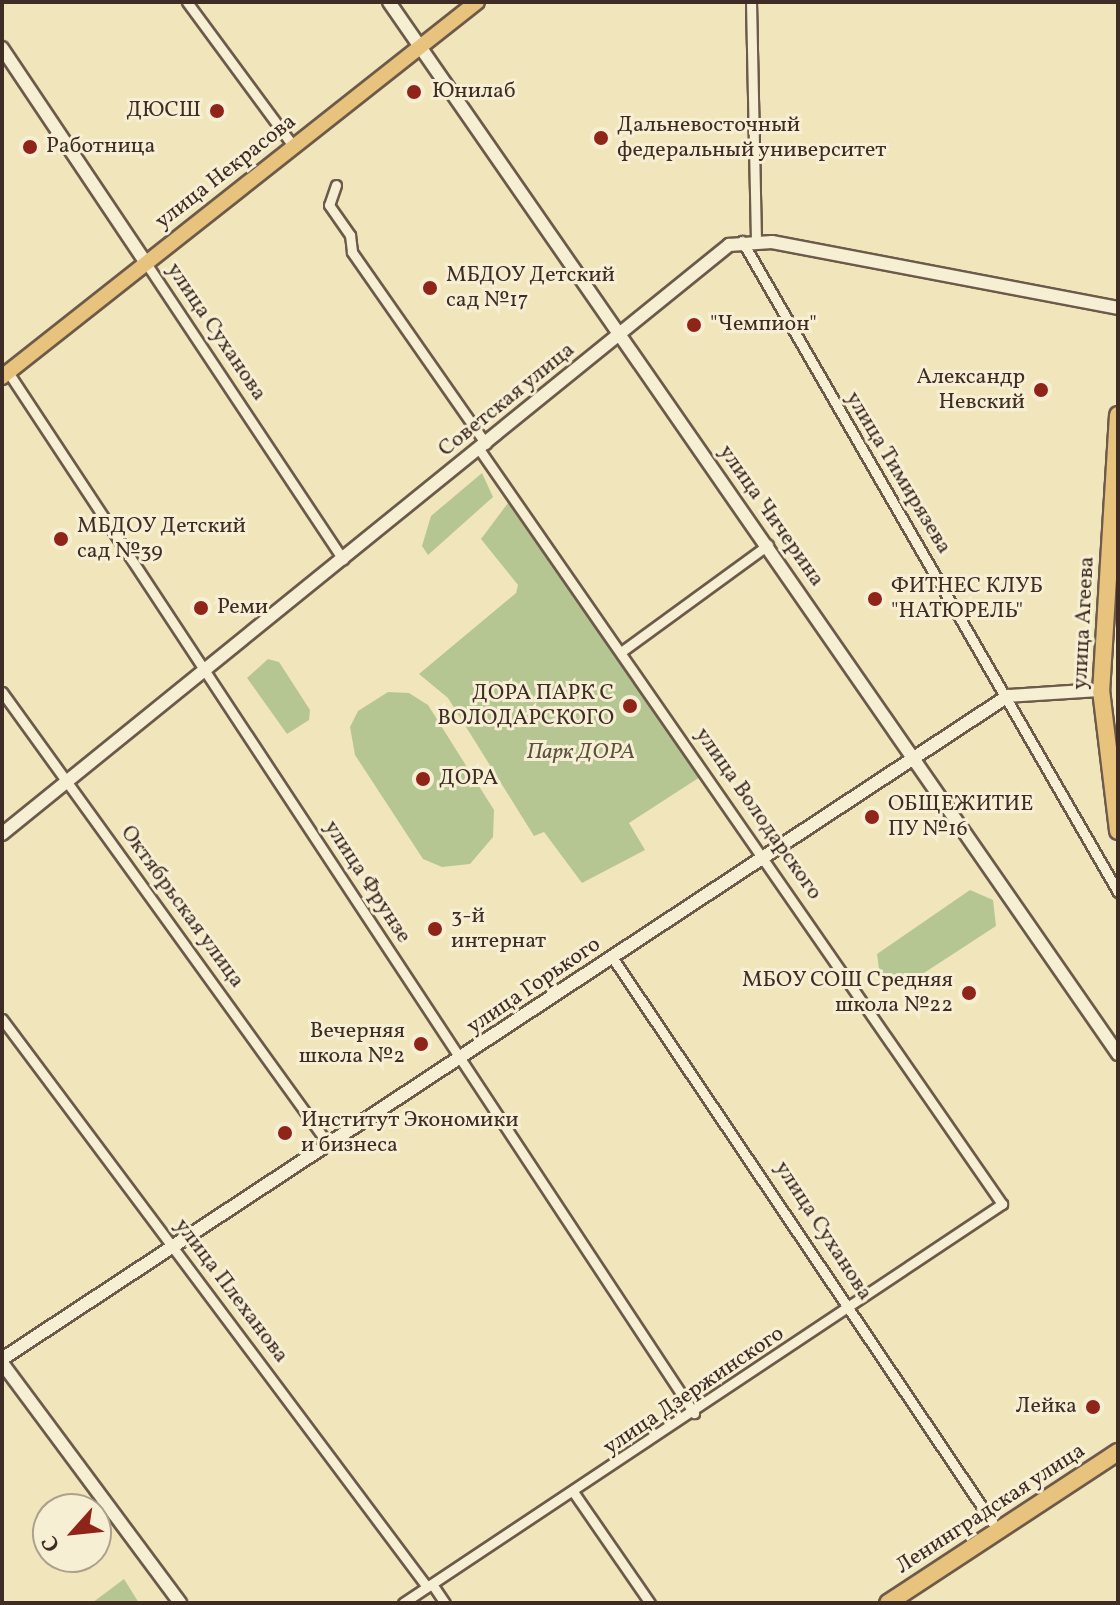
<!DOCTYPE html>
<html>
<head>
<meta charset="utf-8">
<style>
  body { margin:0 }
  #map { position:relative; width:1120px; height:1605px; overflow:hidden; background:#f1e6bb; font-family:Vollkorn,serif }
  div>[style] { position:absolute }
  .green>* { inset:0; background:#b6c693 }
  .roads { filter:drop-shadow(2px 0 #6c5a4a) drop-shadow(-2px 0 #6c5a4a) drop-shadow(0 2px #6c5a4a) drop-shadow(0 -2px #6c5a4a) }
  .street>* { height:9px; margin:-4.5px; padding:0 4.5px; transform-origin:4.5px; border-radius:4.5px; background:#f6efd3 }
  .secondary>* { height:12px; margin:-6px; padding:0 6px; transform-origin:6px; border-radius:6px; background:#f6efd3 }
  .primary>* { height:14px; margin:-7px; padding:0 7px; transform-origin:7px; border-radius:7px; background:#e8c37e }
  .highway>* { height:16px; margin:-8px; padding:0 8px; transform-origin:8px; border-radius:8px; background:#e8c37e }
  .dots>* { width:22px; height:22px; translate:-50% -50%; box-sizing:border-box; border:4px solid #f6efd3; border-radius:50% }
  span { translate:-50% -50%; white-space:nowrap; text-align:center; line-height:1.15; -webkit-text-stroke:6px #f6efd3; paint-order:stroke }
  .poi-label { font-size:22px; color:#3f2c25 }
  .left { translate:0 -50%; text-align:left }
  .right { translate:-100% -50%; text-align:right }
  .street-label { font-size:22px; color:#3f2c25 }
  .park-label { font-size:22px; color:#5d5240; font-style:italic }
  .frame { position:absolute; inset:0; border:4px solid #3f2c25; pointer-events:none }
  .north { position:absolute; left:32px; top:1493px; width:80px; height:80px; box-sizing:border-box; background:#f6efd3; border:2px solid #ada18d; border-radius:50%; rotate:243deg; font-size:22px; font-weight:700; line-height:32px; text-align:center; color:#3f2c25 }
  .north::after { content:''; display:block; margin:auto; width:28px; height:36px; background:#8f2418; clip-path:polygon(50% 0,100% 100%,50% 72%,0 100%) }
</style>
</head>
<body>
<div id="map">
  <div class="green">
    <div style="clip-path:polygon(482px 473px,493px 497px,428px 555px,422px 546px,431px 516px)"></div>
    <div style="clip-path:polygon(508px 503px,700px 777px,629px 823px,645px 850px,582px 883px,544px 832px,534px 836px,448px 698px,419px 674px,516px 593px,518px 585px,481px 539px)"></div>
    <div style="clip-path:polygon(268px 659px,279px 662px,310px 710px,309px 720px,287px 734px,247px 678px)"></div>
    <div style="clip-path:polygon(388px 692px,409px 693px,428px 705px,494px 810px,493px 837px,470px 864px,442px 867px,423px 859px,355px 755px,350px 727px,358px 711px)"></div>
    <div style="clip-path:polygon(970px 890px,993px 900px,996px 926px,904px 986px,880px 977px,877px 954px)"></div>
    <div style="clip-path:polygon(124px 1579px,139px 1603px,92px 1603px)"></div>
  </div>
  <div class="roads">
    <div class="street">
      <div style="left:187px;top:2px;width:180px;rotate:53.6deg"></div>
      <div style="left:751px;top:2px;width:238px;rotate:88.8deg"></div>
      <div style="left:336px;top:185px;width:21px;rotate:109deg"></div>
      <div style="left:329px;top:205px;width:37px;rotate:55deg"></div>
      <div style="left:350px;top:235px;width:17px;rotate:83deg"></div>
      <div style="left:352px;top:252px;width:234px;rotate:55.1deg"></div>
      <div style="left:742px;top:241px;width:752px;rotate:59.99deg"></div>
      <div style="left:146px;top:263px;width:356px;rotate:56.4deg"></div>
      <div style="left:8px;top:372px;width:1247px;rotate:56.62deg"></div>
      <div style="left:621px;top:652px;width:182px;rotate:-36.1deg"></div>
      <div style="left:2px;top:692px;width:559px;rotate:54.18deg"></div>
      <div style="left:612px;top:957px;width:689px;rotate:56.06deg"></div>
      <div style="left:2px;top:1019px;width:709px;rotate:53.19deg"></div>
      <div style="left:574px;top:1493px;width:134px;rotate:55.4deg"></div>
      <div style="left:432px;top:1584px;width:23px;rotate:56deg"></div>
      <div style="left:403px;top:1603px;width:720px;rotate:-33.67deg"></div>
      <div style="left:1002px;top:1204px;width:918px;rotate:-124.71deg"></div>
    </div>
    <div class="secondary">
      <div style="left:389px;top:2px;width:1280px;rotate:55.28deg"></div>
      <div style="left:2px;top:48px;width:259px;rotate:56.2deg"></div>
      <div style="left:2px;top:834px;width:936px;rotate:-39.01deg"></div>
      <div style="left:729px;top:245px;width:43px;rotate:-4deg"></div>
      <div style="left:772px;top:242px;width:352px;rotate:10.8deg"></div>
      <div style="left:2px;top:1359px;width:1205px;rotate:-33.39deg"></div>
      <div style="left:1008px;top:696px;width:93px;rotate:-3.7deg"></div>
      <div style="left:2px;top:1363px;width:299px;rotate:53.4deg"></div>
    </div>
    <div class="primary">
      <div style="left:2px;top:377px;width:605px;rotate:-38.29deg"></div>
    </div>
    <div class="highway">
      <div style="left:1118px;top:415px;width:276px;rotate:93.5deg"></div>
      <div style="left:1101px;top:690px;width:142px;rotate:83.1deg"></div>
      <div style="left:888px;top:1603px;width:275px;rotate:-33.3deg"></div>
    </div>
  </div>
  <div class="dots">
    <div style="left:414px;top:92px;background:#8f2418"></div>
    <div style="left:217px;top:111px;background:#8f2418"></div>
    <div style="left:601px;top:138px;background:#8f2418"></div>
    <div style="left:30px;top:147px;background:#8f2418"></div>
    <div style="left:430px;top:288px;background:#8f2418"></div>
    <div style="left:694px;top:325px;background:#8f2418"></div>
    <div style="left:1041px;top:390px;background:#8f2418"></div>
    <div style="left:61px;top:539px;background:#8f2418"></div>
    <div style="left:875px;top:599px;background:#8f2418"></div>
    <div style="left:201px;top:608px;background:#8f2418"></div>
    <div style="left:630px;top:706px;background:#8f2418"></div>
    <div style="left:423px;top:779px;background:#8f2418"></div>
    <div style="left:872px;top:817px;background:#8f2418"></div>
    <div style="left:435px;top:929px;background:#8f2418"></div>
    <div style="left:969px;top:993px;background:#8f2418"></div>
    <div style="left:421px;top:1044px;background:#8f2418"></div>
    <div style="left:285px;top:1133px;background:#8f2418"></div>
    <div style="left:1093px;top:1407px;background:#8f2418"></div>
  </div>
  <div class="poi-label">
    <span class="left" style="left:432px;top:92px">Юнилаб</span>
    <span class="right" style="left:201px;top:111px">ДЮСШ</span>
    <span class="left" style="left:617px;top:138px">Дальневосточный<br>федеральный университет</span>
    <span class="left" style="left:46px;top:147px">Работница</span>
    <span class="left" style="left:446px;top:288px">МБДОУ Детский<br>сад №17</span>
    <span class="left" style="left:710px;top:325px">"Чемпион"</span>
    <span class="right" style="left:1025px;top:390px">Александр<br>Невский</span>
    <span class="left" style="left:77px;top:539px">МБДОУ Детский<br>сад №39</span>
    <span class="left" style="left:891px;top:599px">ФИТНЕС КЛУБ<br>"НАТЮРЕЛЬ"</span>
    <span class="left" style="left:217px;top:608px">Реми</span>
    <span class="right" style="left:614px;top:706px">ДОРА ПАРК С<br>ВОЛОДАРСКОГО</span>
    <span class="left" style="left:439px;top:779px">ДОРА</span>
    <span class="left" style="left:888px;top:817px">ОБЩЕЖИТИЕ<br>ПУ №16</span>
    <span class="left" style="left:451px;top:929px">3-й<br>интернат</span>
    <span class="right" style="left:953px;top:993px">МБОУ СОШ Средняя<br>школа №22</span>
    <span class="right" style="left:405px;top:1044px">Вечерняя<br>школа №2</span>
    <span class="left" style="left:301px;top:1133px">Институт Экономики<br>и бизнеса</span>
    <span class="right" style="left:1077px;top:1407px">Лейка</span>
  </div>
  <div class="street-label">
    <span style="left:226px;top:172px;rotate:-38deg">улица Некрасова</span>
    <span style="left:216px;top:332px;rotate:56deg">улица Суханова</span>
    <span style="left:507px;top:400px;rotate:-39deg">Советская улица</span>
    <span style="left:898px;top:473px;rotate:59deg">улица Тимирязева</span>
    <span style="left:771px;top:516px;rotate:55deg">улица Чичерина</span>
    <span style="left:1084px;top:623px;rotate:-87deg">улица Агеева</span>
    <span style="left:758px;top:814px;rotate:55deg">улица Володарского</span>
    <span style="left:367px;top:882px;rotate:57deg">улица Фрунзе</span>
    <span style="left:182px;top:907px;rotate:54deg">Октябрьская улица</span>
    <span style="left:534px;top:986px;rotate:-34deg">улица Горького</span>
    <span style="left:823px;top:1231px;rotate:57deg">улица Суханова</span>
    <span style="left:231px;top:1291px;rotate:53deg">улица Плеханова</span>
    <span style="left:694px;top:1391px;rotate:-34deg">улица Дзержинского</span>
    <span style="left:991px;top:1509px;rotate:-33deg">Ленинградская улица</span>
  </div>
  <div class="park-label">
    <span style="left:581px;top:753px">Парк ДОРА</span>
  </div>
  <div class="frame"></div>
  <div class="north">С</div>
</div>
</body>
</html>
